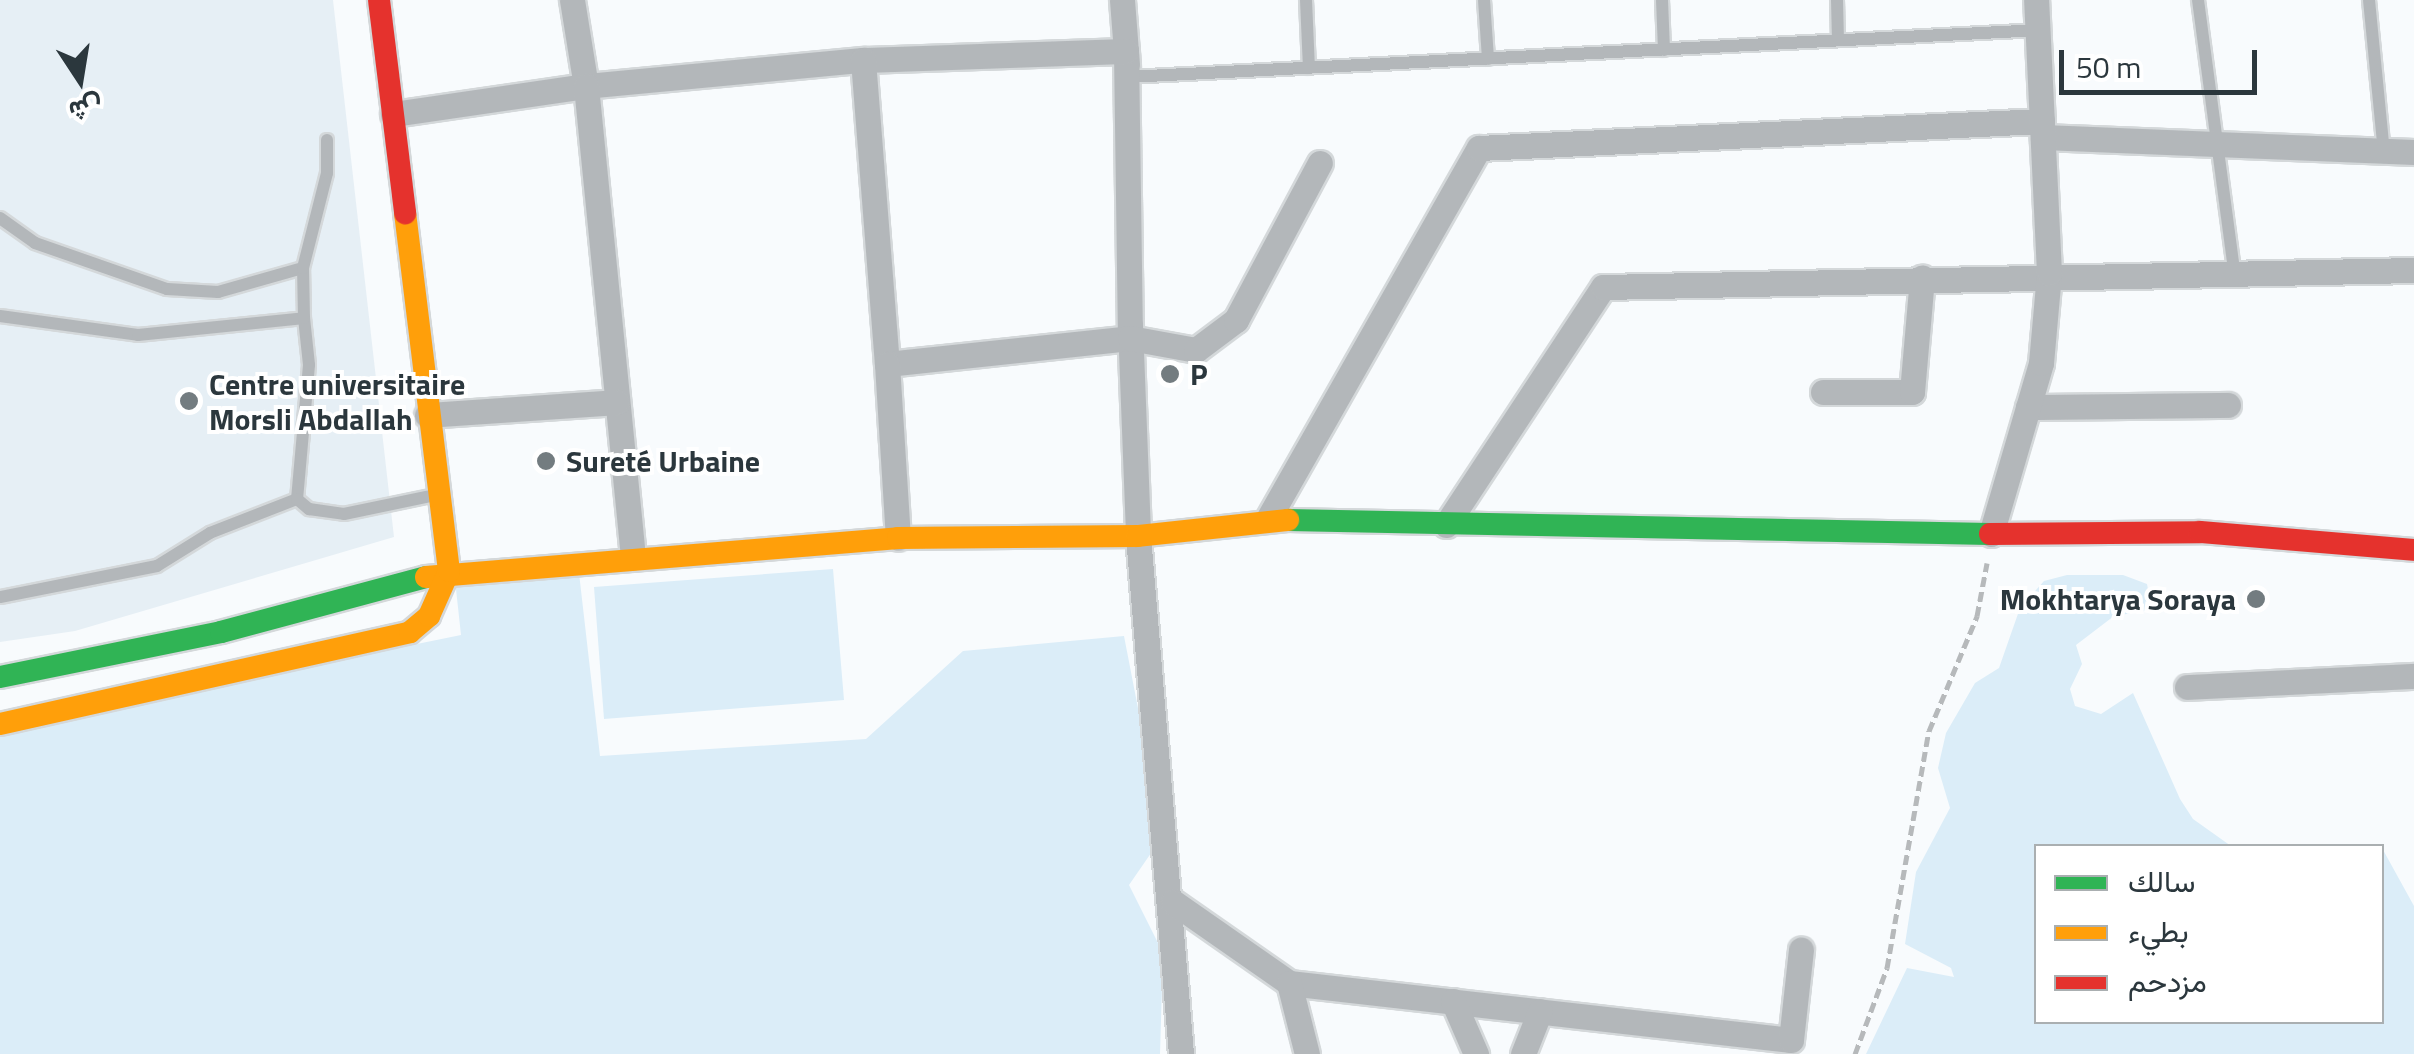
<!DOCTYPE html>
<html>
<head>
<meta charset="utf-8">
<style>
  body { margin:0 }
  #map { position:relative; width:2414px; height:1054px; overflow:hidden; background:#f8fbfd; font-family:"Titillium Web",Vazirmatn,sans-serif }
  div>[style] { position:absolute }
  .built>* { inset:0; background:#e6eff5 }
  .green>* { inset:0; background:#dbedf8 }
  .path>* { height:5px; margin-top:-2.5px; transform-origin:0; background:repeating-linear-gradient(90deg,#b6b9bb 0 10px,transparent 0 15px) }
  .roads { filter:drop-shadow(2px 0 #d4d8da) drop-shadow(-2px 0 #d4d8da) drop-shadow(0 2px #d4d8da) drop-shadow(0 -2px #d4d8da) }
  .lane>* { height:12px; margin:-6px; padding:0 6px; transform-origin:6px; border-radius:6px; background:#b3b7ba }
  .street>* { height:25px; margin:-12.5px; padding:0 12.5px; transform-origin:12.5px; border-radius:12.5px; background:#b3b7ba }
  .fast>* { height:22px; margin:-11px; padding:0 11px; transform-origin:11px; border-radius:11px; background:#30b455 }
  .slow>* { height:22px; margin:-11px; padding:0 11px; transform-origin:11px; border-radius:11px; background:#ff9f0a }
  .jam>* { height:22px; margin:-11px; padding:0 11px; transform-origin:11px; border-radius:11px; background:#e5322d }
  .dots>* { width:28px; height:28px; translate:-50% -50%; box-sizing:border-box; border:5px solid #fff; border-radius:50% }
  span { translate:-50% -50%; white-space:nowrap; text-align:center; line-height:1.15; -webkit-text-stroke:8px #fff; paint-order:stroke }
  .poi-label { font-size:30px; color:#2b373d; font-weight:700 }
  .left { translate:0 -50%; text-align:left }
  .right { translate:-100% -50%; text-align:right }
  .legend { position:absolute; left:2034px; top:844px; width:350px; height:180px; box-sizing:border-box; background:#fff; border:2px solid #aaafb1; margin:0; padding:12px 18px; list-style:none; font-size:30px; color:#2b373d }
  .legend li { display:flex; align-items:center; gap:20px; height:50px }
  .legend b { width:50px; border:2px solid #aaafb1 }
  .north { position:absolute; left:30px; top:30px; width:100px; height:100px; -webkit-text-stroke:8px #fff; paint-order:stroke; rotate:168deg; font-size:28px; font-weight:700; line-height:40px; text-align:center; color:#2b373d }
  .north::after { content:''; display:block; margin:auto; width:35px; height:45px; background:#2b373d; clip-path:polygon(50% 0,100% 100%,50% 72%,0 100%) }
  .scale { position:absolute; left:2059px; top:50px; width:198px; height:45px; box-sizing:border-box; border:5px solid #2b373d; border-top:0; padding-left:12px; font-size:30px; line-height:35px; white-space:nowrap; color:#2b373d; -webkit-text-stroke:8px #fff; paint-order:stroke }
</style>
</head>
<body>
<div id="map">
  <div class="built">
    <div style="clip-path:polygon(0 0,333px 0,394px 537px,75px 631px,0 642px)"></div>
  </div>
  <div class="green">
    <div style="clip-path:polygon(833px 569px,844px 700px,604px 719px,594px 587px)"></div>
    <div style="clip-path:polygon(579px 573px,600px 756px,866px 739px,963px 651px,1124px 636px,1149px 765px,1145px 797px,1155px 809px,1158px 843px,1129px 885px,1163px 953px,1160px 1054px,0 1054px,0 729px,461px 635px,455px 580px)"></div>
    <div style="clip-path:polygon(2067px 575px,2123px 575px,2147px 584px,2152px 610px,2114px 616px,2076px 645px,2082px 664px,2070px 689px,2075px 706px,2101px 714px,2133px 693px,2180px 799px,2193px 819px,2231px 846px,2036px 846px,2036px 1022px,2382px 1022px,2382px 848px,2414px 906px,2414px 1054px,1866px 1054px,1907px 968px,1954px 977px,1951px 968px,1905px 944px,1916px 872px,1950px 808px,1938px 768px,1946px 733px,1975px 683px,1999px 668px,2020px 608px,2044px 581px)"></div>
  </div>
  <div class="path">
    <div style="left:1855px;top:1054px;width:92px;rotate:-69.6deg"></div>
    <div style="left:1887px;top:968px;width:241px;rotate:-80deg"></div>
    <div style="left:1929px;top:731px;width:125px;rotate:-67.3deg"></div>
    <div style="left:1977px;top:616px;width:54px;rotate:-79.3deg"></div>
  </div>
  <div class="roads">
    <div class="lane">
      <div style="left:1306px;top:0;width:68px;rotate:87.5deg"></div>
      <div style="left:1484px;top:0;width:59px;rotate:86.1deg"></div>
      <div style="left:1662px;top:0;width:50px;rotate:87.7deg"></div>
      <div style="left:1837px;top:0;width:40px;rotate:88.6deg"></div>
      <div style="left:2198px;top:0;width:273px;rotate:82.4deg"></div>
      <div style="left:2369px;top:0;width:153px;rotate:84.4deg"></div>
      <div style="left:1128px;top:77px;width:912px;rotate:-2.95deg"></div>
      <div style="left:0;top:218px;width:43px;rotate:35.5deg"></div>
      <div style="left:35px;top:243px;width:140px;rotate:19.2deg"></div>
      <div style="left:167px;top:289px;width:51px;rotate:3.4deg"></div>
      <div style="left:218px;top:292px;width:88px;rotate:-15.8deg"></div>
      <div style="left:0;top:316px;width:139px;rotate:7.8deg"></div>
      <div style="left:138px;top:335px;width:167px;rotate:-5.8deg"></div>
      <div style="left:304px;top:318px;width:47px;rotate:83.9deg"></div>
      <div style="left:309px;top:365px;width:135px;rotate:95.1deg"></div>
      <div style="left:297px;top:499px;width:93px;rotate:158.7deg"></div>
      <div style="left:210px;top:533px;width:62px;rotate:148.1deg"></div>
      <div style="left:157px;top:566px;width:160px;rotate:168.8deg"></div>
      <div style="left:304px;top:318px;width:50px;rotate:-91.1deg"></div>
      <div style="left:303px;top:268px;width:98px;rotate:-75.8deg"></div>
      <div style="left:327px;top:173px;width:33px;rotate:-90deg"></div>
      <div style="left:297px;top:499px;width:16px;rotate:40deg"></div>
      <div style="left:309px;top:509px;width:35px;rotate:8deg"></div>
      <div style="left:344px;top:514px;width:94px;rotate:-11.7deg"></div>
    </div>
    <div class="street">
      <div style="left:572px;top:0;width:87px;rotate:80.8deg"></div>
      <div style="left:586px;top:86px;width:278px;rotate:-5.4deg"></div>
      <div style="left:1122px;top:0;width:65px;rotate:85.6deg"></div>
      <div style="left:393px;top:114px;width:195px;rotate:-8.3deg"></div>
      <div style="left:586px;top:86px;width:474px;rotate:84.3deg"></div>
      <div style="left:2043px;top:137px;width:371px;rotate:2.3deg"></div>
      <div style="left:1130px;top:325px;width:211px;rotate:87.8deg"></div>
      <div style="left:1138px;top:536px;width:520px;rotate:85.25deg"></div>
      <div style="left:1130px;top:338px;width:287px;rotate:-90.8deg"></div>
      <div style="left:1126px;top:51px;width:263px;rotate:178deg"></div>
      <div style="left:863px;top:60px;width:305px;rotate:85.5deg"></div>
      <div style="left:887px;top:364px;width:244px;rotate:-6.1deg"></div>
      <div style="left:1130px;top:338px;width:67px;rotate:10.3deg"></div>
      <div style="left:1196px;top:350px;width:50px;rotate:-36.9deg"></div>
      <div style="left:1236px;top:320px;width:178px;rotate:-61.9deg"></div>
      <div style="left:887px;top:364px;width:174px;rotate:86.4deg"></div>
      <div style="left:1823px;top:392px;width:89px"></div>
      <div style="left:1912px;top:392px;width:115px;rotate:-85deg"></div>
      <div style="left:2028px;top:407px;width:200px;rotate:-0.6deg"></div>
      <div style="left:427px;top:415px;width:190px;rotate:-3.9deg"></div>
      <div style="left:1268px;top:519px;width:427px;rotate:-60.4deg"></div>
      <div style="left:1479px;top:148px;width:564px;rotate:-2.75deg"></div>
      <div style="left:1446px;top:525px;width:285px;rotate:-56.6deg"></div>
      <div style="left:1603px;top:287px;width:811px;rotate:-1.2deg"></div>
      <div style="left:1991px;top:534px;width:178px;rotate:-73.7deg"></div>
      <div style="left:2041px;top:363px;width:90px;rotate:-84.9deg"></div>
      <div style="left:2049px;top:273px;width:273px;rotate:-92.7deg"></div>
      <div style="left:2187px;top:687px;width:227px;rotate:-2.8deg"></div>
      <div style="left:1173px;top:902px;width:141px;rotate:34.9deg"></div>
      <div style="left:1289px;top:983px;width:505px;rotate:6.48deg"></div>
      <div style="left:1791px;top:1040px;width:91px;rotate:-83.7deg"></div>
      <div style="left:1289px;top:983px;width:73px;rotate:75.8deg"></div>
      <div style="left:1453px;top:1001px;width:58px;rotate:66.5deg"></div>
      <div style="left:1523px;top:1054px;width:46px;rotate:-68.4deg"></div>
    </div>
    <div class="fast">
      <div style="left:1288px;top:520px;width:702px;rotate:1.14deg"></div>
      <div style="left:0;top:677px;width:226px;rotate:-11.5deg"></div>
      <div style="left:221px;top:632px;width:212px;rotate:-15deg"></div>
    </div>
    <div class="slow">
      <div style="left:426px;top:577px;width:474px;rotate:-4.7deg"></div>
      <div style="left:898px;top:538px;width:240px;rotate:-0.5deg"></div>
      <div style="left:1138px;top:536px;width:151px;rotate:-6.1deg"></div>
      <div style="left:0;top:724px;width:420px;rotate:-12.6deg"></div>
      <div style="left:410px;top:632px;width:25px;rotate:-40deg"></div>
      <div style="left:429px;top:616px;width:49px;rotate:-66deg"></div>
      <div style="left:449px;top:571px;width:361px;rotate:-97deg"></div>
    </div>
    <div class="jam">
      <div style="left:379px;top:0;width:215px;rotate:83deg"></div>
      <div style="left:1990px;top:534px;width:210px;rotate:-0.5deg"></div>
      <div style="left:2200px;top:532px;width:215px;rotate:4.8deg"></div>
    </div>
  </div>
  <div class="dots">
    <div style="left:1170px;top:374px;background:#737c80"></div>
    <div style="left:189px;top:401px;background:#737c80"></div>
    <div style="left:546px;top:461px;background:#737c80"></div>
    <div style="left:2256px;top:599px;background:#737c80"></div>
  </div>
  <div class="poi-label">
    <span class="left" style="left:1190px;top:374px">P</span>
    <span class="left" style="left:209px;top:401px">Centre universitaire<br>Morsli Abdallah</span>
    <span class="left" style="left:566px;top:461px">Sureté Urbaine</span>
    <span class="right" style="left:2236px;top:599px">Mokhtarya Soraya</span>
  </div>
  <ul class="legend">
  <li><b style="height:12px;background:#30b455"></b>سالك</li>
  <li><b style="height:12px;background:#ff9f0a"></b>بطيء</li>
  <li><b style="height:12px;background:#e5322d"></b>مزدحم</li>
  </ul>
  <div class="north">ش</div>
  <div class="scale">50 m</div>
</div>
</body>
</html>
